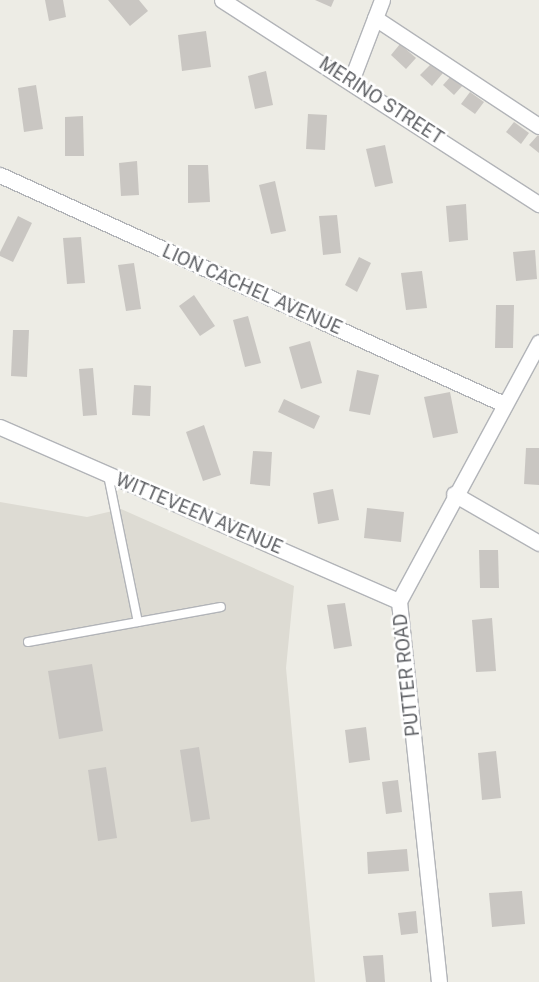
<!DOCTYPE html>
<html>
<head>
<meta charset="utf-8">
<style>
  body { margin:0 }
  #map { position:relative; width:539px; height:982px; overflow:hidden; background:#edece5; font-family:"Public Sans",sans-serif }
  div>[style] { position:absolute }
  .education>* { inset:0; background:#dddbd3 }
  .building>* { inset:0; background:#c9c6c2 }
  .roads { filter:drop-shadow(1px 0 #b2b4b8) drop-shadow(-1px 0 #b2b4b8) drop-shadow(0 1px #b2b4b8) drop-shadow(0 -1px #b2b4b8) }
  .service>* { height:8px; margin:-4px; padding:0 4px; transform-origin:4px; border-radius:4px; background:#fff }
  .minor>* { height:15px; margin:-7.5px; padding:0 7.5px; transform-origin:7.5px; border-radius:7.5px; background:#fff }
  span { translate:-50% -50%; white-space:nowrap; text-align:center; line-height:1.15; -webkit-text-stroke:5px #fff; paint-order:stroke }
  .street-label { font-size:18px; color:#5d5f63 }
</style>
</head>
<body>
<div id="map">
  <div class="education">
    <div style="clip-path:polygon(0 502px,87px 517px,121px 509px,294px 586px,286px 668px,315px 982px,0 982px)"></div>
  </div>
  <div class="building">
    <div style="clip-path:polygon(45px 0,63px 0,66px 17px,49px 21px)"></div>
    <div style="clip-path:polygon(108px 0,139px 0,148px 11px,130px 26px)"></div>
    <div style="clip-path:polygon(315px 0,334px 0,331px 7px)"></div>
    <div style="clip-path:polygon(206px 31px,211px 67px,182px 71px,178px 35px)"></div>
    <div style="clip-path:polygon(400px 44px,416px 58px,406px 69px,391px 55px)"></div>
    <div style="clip-path:polygon(432px 63px,443px 73px,432px 86px,420px 75px)"></div>
    <div style="clip-path:polygon(266px 71px,273px 105px,255px 109px,248px 76px)"></div>
    <div style="clip-path:polygon(452px 75px,463px 85px,454px 95px,443px 85px)"></div>
    <div style="clip-path:polygon(36px 85px,43px 129px,24px 132px,18px 88px)"></div>
    <div style="clip-path:polygon(470px 92px,484px 102px,475px 114px,461px 104px)"></div>
    <div style="clip-path:polygon(308px 114px,327px 115px,325px 150px,306px 149px)"></div>
    <div style="clip-path:polygon(83px 116px,84px 156px,65px 156px,65px 117px)"></div>
    <div style="clip-path:polygon(514px 122px,529px 133px,521px 144px,506px 132px)"></div>
    <div style="clip-path:polygon(538px 135px,539px 136px,539px 153px,529px 145px)"></div>
    <div style="clip-path:polygon(385px 145px,393px 183px,375px 187px,366px 149px)"></div>
    <div style="clip-path:polygon(137px 161px,139px 195px,121px 196px,119px 163px)"></div>
    <div style="clip-path:polygon(188px 165px,208px 165px,210px 202px,188px 203px)"></div>
    <div style="clip-path:polygon(275px 181px,286px 231px,271px 234px,259px 185px)"></div>
    <div style="clip-path:polygon(466px 204px,468px 240px,449px 242px,446px 206px)"></div>
    <div style="clip-path:polygon(337px 215px,341px 253px,323px 255px,319px 216px)"></div>
    <div style="clip-path:polygon(18px 216px,32px 223px,13px 262px,0 256px,0 252px)"></div>
    <div style="clip-path:polygon(81px 237px,85px 283px,67px 284px,63px 238px)"></div>
    <div style="clip-path:polygon(535px 250px,537px 279px,516px 281px,513px 252px)"></div>
    <div style="clip-path:polygon(359px 257px,371px 263px,357px 292px,345px 285px)"></div>
    <div style="clip-path:polygon(134px 263px,141px 309px,126px 311px,118px 265px)"></div>
    <div style="clip-path:polygon(422px 271px,427px 308px,406px 310px,401px 273px)"></div>
    <div style="clip-path:polygon(194px 295px,215px 326px,200px 336px,179px 306px)"></div>
    <div style="clip-path:polygon(496px 305px,514px 305px,513px 348px,495px 348px)"></div>
    <div style="clip-path:polygon(248px 316px,261px 363px,245px 367px,233px 320px)"></div>
    <div style="clip-path:polygon(13px 330px,29px 330px,27px 377px,11px 376px)"></div>
    <div style="clip-path:polygon(310px 341px,322px 383px,301px 389px,289px 347px)"></div>
    <div style="clip-path:polygon(93px 368px,97px 415px,83px 416px,79px 369px)"></div>
    <div style="clip-path:polygon(357px 370px,379px 375px,370px 415px,349px 411px)"></div>
    <div style="clip-path:polygon(134px 385px,151px 386px,150px 416px,132px 415px)"></div>
    <div style="clip-path:polygon(450px 392px,458px 433px,433px 438px,424px 397px)"></div>
    <div style="clip-path:polygon(284px 399px,320px 416px,314px 429px,278px 412px)"></div>
    <div style="clip-path:polygon(204px 425px,221px 475px,203px 481px,186px 432px)"></div>
    <div style="clip-path:polygon(526px 448px,539px 448px,539px 485px,524px 484px)"></div>
    <div style="clip-path:polygon(253px 451px,272px 452px,270px 486px,250px 484px)"></div>
    <div style="clip-path:polygon(333px 489px,339px 520px,318px 524px,313px 493px)"></div>
    <div style="clip-path:polygon(367px 508px,404px 512px,401px 542px,364px 538px)"></div>
    <div style="clip-path:polygon(479px 550px,498px 550px,499px 588px,480px 588px)"></div>
    <div style="clip-path:polygon(345px 603px,352px 646px,334px 649px,327px 605px)"></div>
    <div style="clip-path:polygon(492px 618px,496px 671px,476px 672px,472px 620px)"></div>
    <div style="clip-path:polygon(92px 664px,103px 731px,59px 739px,48px 671px)"></div>
    <div style="clip-path:polygon(366px 727px,370px 760px,349px 763px,345px 730px)"></div>
    <div style="clip-path:polygon(199px 747px,210px 819px,191px 822px,180px 750px)"></div>
    <div style="clip-path:polygon(496px 751px,501px 798px,482px 800px,478px 753px)"></div>
    <div style="clip-path:polygon(106px 767px,117px 838px,98px 841px,88px 770px)"></div>
    <div style="clip-path:polygon(398px 780px,402px 812px,386px 814px,382px 782px)"></div>
    <div style="clip-path:polygon(407px 849px,409px 871px,368px 874px,367px 852px)"></div>
    <div style="clip-path:polygon(522px 891px,525px 924px,492px 927px,489px 893px)"></div>
    <div style="clip-path:polygon(416px 911px,418px 933px,401px 935px,398px 913px)"></div>
    <div style="clip-path:polygon(383px 955px,385px 982px,366px 982px,363px 956px)"></div>
  </div>
  <div class="roads">
    <div class="service">
      <div style="left:108px;top:475px;width:150px;rotate:78.5deg"></div>
      <div style="left:28px;top:642px;width:196px;rotate:-10.3deg"></div>
    </div>
    <div class="minor">
      <div style="left:222px;top:0;width:377px;rotate:32.8deg"></div>
      <div style="left:375px;top:18px;width:196px;rotate:33.4deg"></div>
      <div style="left:351px;top:81px;width:87px;rotate:-69.1deg"></div>
      <div style="left:0;top:175px;width:554px;rotate:24.44deg"></div>
      <div style="left:0;top:427px;width:435px;rotate:23.6deg"></div>
      <div style="left:454px;top:494px;width:98px;rotate:30deg"></div>
      <div style="left:439px;top:982px;width:383px;rotate:-96deg"></div>
      <div style="left:399px;top:601px;width:294px;rotate:-61.6deg"></div>
    </div>
  </div>
  <div class="street-label">
    <span style="left:381px;top:101px;rotate:33deg">MERINO STREET</span>
    <span style="left:252px;top:290px;rotate:24deg">LION CACHEL AVENUE</span>
    <span style="left:199px;top:514px;rotate:23deg">WITTEVEEN AVENUE</span>
    <span style="left:407px;top:675px;rotate:-96deg">PUTTER ROAD</span>
  </div>
</div>
</body>
</html>
